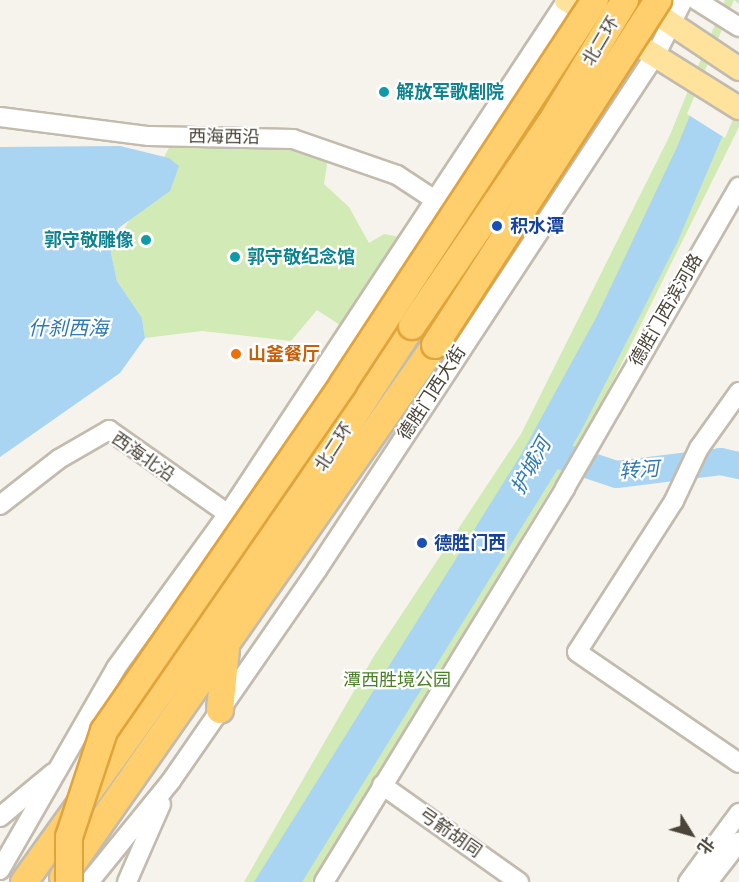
<!DOCTYPE html>
<html>
<head>
<meta charset="utf-8">
<style>
  body { margin:0 }
  #map { position:relative; width:739px; height:882px; overflow:hidden; background:#f6f3ec; font-family:Helvetica,"Noto Sans SC",sans-serif }
  div>[style] { position:absolute }
  .green>* { inset:0; background:#d2eab5 }
  .water>* { inset:0; background:#a9d4f2 }
  .pier>* { inset:0; background:#f6f3ec }
  .river>* { height:27px; margin:-13.5px; padding:0 13.5px; transform-origin:13.5px; border-radius:13.5px; background:#a9d4f2 }
  .roads { filter:drop-shadow(2px 0 #c2bbae) drop-shadow(-2px 0 #c2bbae) drop-shadow(0 2px #c2bbae) drop-shadow(0 -2px #c2bbae) }
  .minor>* { height:18px; margin:-9px; padding:0 9px; transform-origin:9px; border-radius:9px; background:#fff }
  .major>* { height:22px; margin:-11px; padding:0 11px; transform-origin:11px; border-radius:11px; background:#ffe39c }
  .highway>* { height:26px; margin:-13px; padding:0 13px; transform-origin:13px; border-radius:13px; background:#ffcf6e }
  .bridges { filter:drop-shadow(2px 0 #e0a43c) drop-shadow(-2px 0 #e0a43c) drop-shadow(0 2px #e0a43c) drop-shadow(0 -2px #e0a43c) }
  .highway-bridge>* { height:26px; margin:-13px; padding:0 13px; transform-origin:13px; border-radius:13px; background:#ffcf6e }
  .dots>* { width:16px; height:16px; translate:-50% -50%; box-sizing:border-box; border:3px solid #fff; border-radius:50% }
  span { translate:-50% -50%; white-space:nowrap; text-align:center; line-height:1.15; -webkit-text-stroke:4.5px #fff; paint-order:stroke }
  .street-label { font-size:18px; color:#4b4439 }
  .culture-label { font-size:18px; color:#0d838f; font-weight:700 }
  .left { translate:0 -50%; text-align:left }
  .right { translate:-100% -50%; text-align:right }
  .transit-label { font-size:18px; color:#164399; font-weight:700 }
  .food-label { font-size:18px; color:#c56008; font-weight:700 }
  .park-label { font-size:18px; color:#4a7f2a }
  .water-label { font-size:20px; color:#2e7ab2; font-style:italic }
  .north { position:absolute; left:661px; top:804px; width:60px; height:60px; -webkit-text-stroke:4px #fff; paint-order:stroke; rotate:127deg; font-size:16px; font-weight:700; line-height:24px; text-align:center; color:#4b4439 }
  .north::after { content:''; display:block; margin:auto; width:21px; height:27px; background:#4b4439; clip-path:polygon(50% 0,100% 100%,50% 72%,0 100%) }
</style>
</head>
<body>
<div id="map">
  <div class="green">
    <div style="clip-path:polygon(725px 0,739px 0,739px 127px,598px 411px,312px 882px,244px 882px,374px 656px,521px 434px,670px 135px)"></div>
    <div style="clip-path:polygon(170px 146px,293px 147px,328px 158px,324px 184px,349px 207px,369px 243px,384px 234px,399px 237px,343px 327px,317px 310px,291px 341px,202px 331px,145px 338px,142px 318px,117px 281px,111px 253px)"></div>
  </div>
  <div class="water">
    <div style="clip-path:polygon(737px 0,739px 97px,677px 243px,580px 433px,302px 882px,254px 882px,522px 453px,597px 316px,677px 147px)"></div>
    <div style="clip-path:polygon(120px 146px,169px 158px,179px 166px,170px 191px,120px 227px,111px 253px,117px 281px,142px 318px,145px 338px,120px 373px,0 457px,0 147px)"></div>
  </div>
  <div class="pier">
    <div style="clip-path:polygon(734px 0,739px 4px,739px 105px,725px 138px,687px 114px)"></div>
  </div>
  <div class="river">
    <div style="left:541px;top:449px;width:79px;rotate:18.4deg"></div>
    <div style="left:616px;top:474px;width:105px;rotate:-7.1deg"></div>
    <div style="left:720px;top:461px;width:19px;rotate:12deg"></div>
  </div>
  <div class="roads">
    <div class="minor">
      <div style="left:696px;top:0;width:51px;rotate:32.1deg"></div>
      <div style="left:0;top:117px;width:150px;rotate:7.3deg"></div>
      <div style="left:149px;top:136px;width:144px;rotate:1.2deg"></div>
      <div style="left:293px;top:139px;width:110px;rotate:19.1deg"></div>
      <div style="left:397px;top:175px;width:45px;rotate:33.3deg"></div>
      <div style="left:739px;top:392px;width:69px;rotate:125.5deg"></div>
      <div style="left:699px;top:448px;width:59px;rotate:115.3deg"></div>
      <div style="left:674px;top:501px;width:179px;rotate:122.7deg"></div>
      <div style="left:577px;top:652px;width:196px;rotate:34.4deg"></div>
      <div style="left:0;top:505px;width:75px;rotate:-37.9deg"></div>
      <div style="left:59px;top:459px;width:58px;rotate:-30.1deg"></div>
      <div style="left:109px;top:430px;width:146px;rotate:35.2deg"></div>
      <div style="left:382px;top:785px;width:168px;rotate:35.3deg"></div>
      <div style="left:0;top:817px;width:69px;rotate:-39.7deg"></div>
      <div style="left:0;top:870px;width:233px;rotate:-60.1deg"></div>
      <div style="left:116px;top:668px;width:190px;rotate:-54deg"></div>
      <div style="left:228px;top:514px;width:616px;rotate:-56.59deg"></div>
      <div style="left:89px;top:882px;width:130px;rotate:-50.9deg"></div>
      <div style="left:171px;top:781px;width:257px;rotate:-55.3deg"></div>
      <div style="left:317px;top:570px;width:617px;rotate:-56.7deg"></div>
      <div style="left:656px;top:54px;width:60px;rotate:-63.4deg"></div>
      <div style="left:127px;top:882px;width:85px;rotate:-66.4deg"></div>
      <div style="left:324px;top:882px;width:462px;rotate:-58.5deg"></div>
      <div style="left:565px;top:488px;width:348px;rotate:-60deg"></div>
      <div style="left:688px;top:882px;width:86px;rotate:-53.5deg"></div>
      <div style="left:708px;top:882px;width:51px;rotate:-52.2deg"></div>
    </div>
    <div class="major">
      <div style="left:566px;top:0;width:204px;rotate:32deg"></div>
      <div style="left:636px;top:0;width:124px;rotate:33.8deg"></div>
    </div>
    <div class="highway">
      <div style="left:220px;top:710px;width:61px;rotate:-84.4deg"></div>
      <div style="left:63px;top:877px;width:649px;rotate:-55.04deg"></div>
      <div style="left:24px;top:882px;width:471px;rotate:-54.3deg"></div>
      <div style="left:299px;top:500px;width:207px;rotate:-57deg"></div>
    </div>
  </div>
  <div class="bridges">
    <div class="highway-bridge">
      <div style="left:412px;top:326px;width:245px;rotate:-55.7deg"></div>
      <div style="left:550px;top:124px;width:145px;rotate:-58.8deg"></div>
      <div style="left:435px;top:345px;width:411px;rotate:-57.1deg"></div>
      <div style="left:69px;top:882px;width:45px;rotate:-90deg"></div>
      <div style="left:69px;top:837px;width:112px;rotate:-71.7deg"></div>
      <div style="left:104px;top:731px;width:421px;rotate:-55.4deg"></div>
      <div style="left:343px;top:384px;width:459px;rotate:-56.7deg"></div>
    </div>
  </div>
  <div class="dots">
    <div style="left:384px;top:92px;background:#0f9aa8"></div>
    <div style="left:497px;top:226px;background:#1a4fb4"></div>
    <div style="left:146px;top:240px;background:#0f9aa8"></div>
    <div style="left:235px;top:257px;background:#0f9aa8"></div>
    <div style="left:236px;top:354px;background:#e8710a"></div>
    <div style="left:422px;top:543px;background:#1a4fb4"></div>
  </div>
  <div class="street-label">
    <span style="left:601px;top:41px;rotate:-59deg">北二环</span>
    <span style="left:224px;top:137px;rotate:1deg">西海西沿</span>
    <span style="left:666px;top:310px;rotate:-60deg">德胜门西滨河路</span>
    <span style="left:432px;top:393px;rotate:-57deg">德胜门西大街</span>
    <span style="left:334px;top:447px;rotate:-57deg">北二环</span>
    <span style="left:143px;top:457px;rotate:35deg">西海北沿</span>
    <span style="left:450px;top:833px;rotate:35deg">弓箭胡同</span>
  </div>
  <div class="culture-label">
    <span class="left" style="left:396px;top:92px">解放军歌剧院</span>
    <span class="right" style="left:134px;top:240px">郭守敬雕像</span>
    <span class="left" style="left:247px;top:257px">郭守敬纪念馆</span>
  </div>
  <div class="transit-label">
    <span class="left" style="left:510px;top:226px">积水潭</span>
    <span class="left" style="left:434px;top:543px">德胜门西</span>
  </div>
  <div class="food-label">
    <span class="left" style="left:248px;top:354px">山釜餐厅</span>
  </div>
  <div class="park-label">
    <span style="left:397px;top:680px">潭西胜境公园</span>
  </div>
  <div class="water-label">
    <span style="left:68px;top:328px">什刹西海</span>
    <span style="left:531px;top:466px;rotate:-61deg">护城河</span>
    <span style="left:639px;top:470px;rotate:-4deg">转河</span>
  </div>
  <div class="north">北</div>
</div>
</body>
</html>
